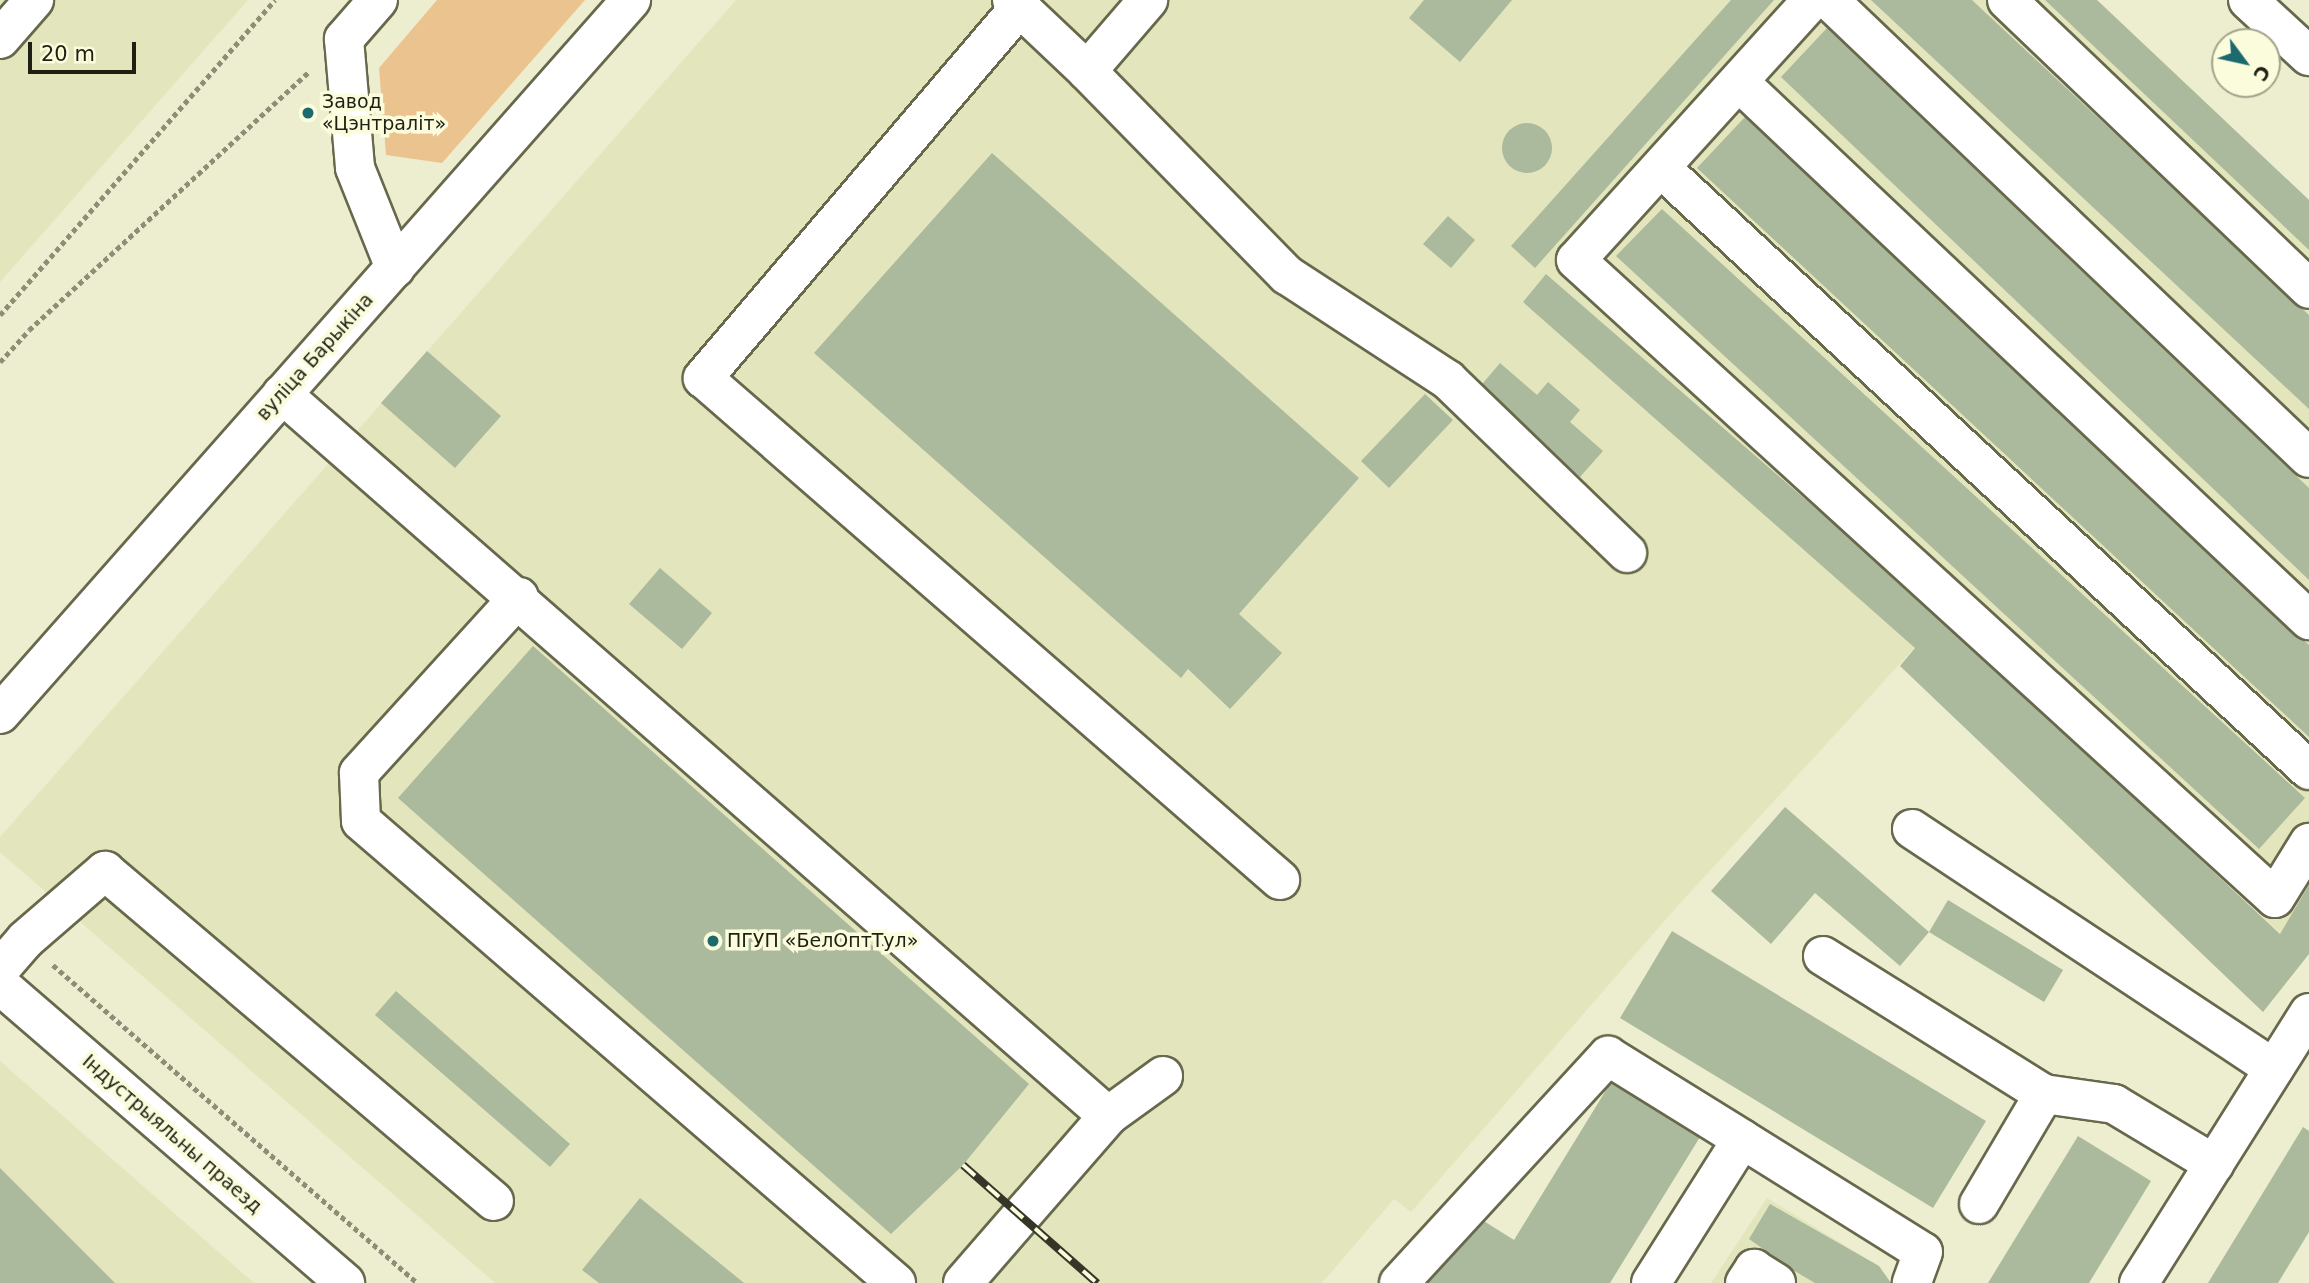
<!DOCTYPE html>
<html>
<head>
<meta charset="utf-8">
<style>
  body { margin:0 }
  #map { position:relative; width:2309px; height:1283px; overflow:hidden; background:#edeecf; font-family:"DejaVu Sans",sans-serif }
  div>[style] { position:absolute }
  .built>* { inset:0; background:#e3e5bd }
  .green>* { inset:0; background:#ebc38f }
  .building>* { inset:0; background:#abb99d }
  .round { border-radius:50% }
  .path>* { height:4.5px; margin-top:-2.25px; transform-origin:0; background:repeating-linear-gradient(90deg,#8d8e78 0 5px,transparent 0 8.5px) }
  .roads { filter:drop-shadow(2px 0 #67684c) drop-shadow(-2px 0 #67684c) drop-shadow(0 2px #67684c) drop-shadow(0 -2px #67684c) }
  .minor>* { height:38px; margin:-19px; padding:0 19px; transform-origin:19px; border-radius:19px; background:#fff }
  .major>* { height:38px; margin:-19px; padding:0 19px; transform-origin:19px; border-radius:19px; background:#fff }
  .rail>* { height:8px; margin-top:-4px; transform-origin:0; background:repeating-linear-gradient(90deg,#fafcdc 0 16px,#353628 0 32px); box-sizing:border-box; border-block:2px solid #353628 }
  .dots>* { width:19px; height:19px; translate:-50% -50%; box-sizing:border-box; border:4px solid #fafcdc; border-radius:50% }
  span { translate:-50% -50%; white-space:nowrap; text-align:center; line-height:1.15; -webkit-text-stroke:7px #fafcdc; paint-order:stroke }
  .poi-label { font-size:19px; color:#1f2014 }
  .left { translate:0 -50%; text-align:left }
  .street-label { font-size:19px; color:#1f2014 }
  .north { position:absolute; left:2211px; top:28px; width:70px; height:70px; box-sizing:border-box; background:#fafcdc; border:2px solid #a2a48c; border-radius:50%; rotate:123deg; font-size:19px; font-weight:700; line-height:28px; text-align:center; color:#1f2014 }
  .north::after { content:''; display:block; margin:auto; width:24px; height:32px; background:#1c696e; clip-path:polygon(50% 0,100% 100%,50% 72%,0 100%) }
  .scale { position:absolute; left:28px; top:42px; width:108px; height:32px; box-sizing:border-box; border:4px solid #1f2014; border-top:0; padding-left:9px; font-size:21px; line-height:24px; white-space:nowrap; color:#1f2014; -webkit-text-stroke:5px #fafcdc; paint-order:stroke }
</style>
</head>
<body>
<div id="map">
  <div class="built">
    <div style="clip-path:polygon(0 0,248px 0,0 282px)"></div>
    <div style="clip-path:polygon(736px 0,2097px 0,2309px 200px,2309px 951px,2280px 933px,1942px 618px,1673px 911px,1411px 1212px,1394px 1199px,1322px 1283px,495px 1283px,0 852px,0 837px)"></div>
    <div style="clip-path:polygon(0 1061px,254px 1283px,0 1283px)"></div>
    <div style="clip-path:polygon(1767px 1198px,1879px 1266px,1890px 1283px,1711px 1283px)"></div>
  </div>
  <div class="green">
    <div style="clip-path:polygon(437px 0,585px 0,442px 163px,386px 155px,379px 68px)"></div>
  </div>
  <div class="building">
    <div style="clip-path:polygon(1424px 0,1512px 0,1460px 62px,1409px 18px)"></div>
    <div style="clip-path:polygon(1731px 0,1774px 0,1535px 268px,1511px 246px)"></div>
    <div style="clip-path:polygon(1871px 0,1972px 0,2309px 315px,2309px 409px)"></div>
    <div style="clip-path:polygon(2045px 0,2097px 0,2309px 200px,2309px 250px)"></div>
    <div style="clip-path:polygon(1827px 28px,2309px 488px,2309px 580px,1781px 77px)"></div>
    <div style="clip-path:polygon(1745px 117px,2309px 645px,2309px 737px,1697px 168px)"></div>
    <div class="round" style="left:1502px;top:123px;width:50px;height:50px"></div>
    <div style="clip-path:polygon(992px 153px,1359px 478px,1239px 614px,1282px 653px,1230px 709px,1188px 669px,1181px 678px,814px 353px)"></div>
    <div style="clip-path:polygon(1662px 209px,2305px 798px,2259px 849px,1616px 256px)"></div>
    <div style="clip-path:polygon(1448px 216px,1475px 240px,1451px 268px,1423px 244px)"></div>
    <div style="clip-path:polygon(1546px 274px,1942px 618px,2280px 934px,2309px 885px,2309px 954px,2263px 1012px,1900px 666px,1915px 648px,1523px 302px)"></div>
    <div style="clip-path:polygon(427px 351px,501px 416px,455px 468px,381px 403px)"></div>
    <div style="clip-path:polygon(1500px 363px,1537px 395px,1548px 382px,1580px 410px,1570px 422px,1603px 451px,1580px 477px,1478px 389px)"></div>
    <div style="clip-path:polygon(1425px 394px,1453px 420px,1389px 488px,1361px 461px)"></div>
    <div style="clip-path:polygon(660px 568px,712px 613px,682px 649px,629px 604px)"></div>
    <div style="clip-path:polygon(533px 646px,1029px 1084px,963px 1165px,891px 1234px,398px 798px)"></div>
    <div style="clip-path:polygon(1785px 807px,1929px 932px,1900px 966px,1815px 893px,1771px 944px,1711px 891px)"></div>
    <div style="clip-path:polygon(1948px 900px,2063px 970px,2044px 1002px,1929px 932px)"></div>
    <div style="clip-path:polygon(1672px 931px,1986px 1121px,1933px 1208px,1620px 1018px)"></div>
    <div style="clip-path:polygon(396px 991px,570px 1144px,550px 1167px,375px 1015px)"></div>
    <div style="clip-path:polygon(1619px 1069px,1708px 1124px,1610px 1283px,1428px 1283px,1471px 1213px,1514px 1240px)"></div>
    <div style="clip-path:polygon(2303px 1127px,2309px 1131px,2309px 1232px,2278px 1283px,2208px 1283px)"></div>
    <div style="clip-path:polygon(2078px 1136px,2151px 1181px,2089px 1283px,1988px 1283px)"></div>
    <div style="clip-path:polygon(0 1168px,115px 1283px,0 1283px)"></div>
    <div style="clip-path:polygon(640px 1198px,744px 1283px,599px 1283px,582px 1270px)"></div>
    <div style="clip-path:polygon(1770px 1204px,1879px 1266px,1891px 1283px,1815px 1283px,1793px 1270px,1749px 1239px)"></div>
  </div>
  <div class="path">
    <div style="left:0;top:315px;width:418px;rotate:-48.9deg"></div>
    <div style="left:0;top:362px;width:43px;rotate:-47.8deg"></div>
    <div style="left:29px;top:330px;width:382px;rotate:-42.7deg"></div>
    <div style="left:53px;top:965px;width:484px;rotate:41.1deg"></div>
  </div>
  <div class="roads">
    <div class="minor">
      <div style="left:378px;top:0;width:52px;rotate:131.1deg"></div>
      <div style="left:344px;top:39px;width:129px;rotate:85.1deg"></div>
      <div style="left:355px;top:168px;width:108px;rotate:68.2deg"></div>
      <div style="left:1012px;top:0;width:103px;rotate:43.4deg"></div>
      <div style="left:1087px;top:71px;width:94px;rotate:-49.3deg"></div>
      <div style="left:1812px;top:0;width:351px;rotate:132.2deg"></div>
      <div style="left:1576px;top:260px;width:946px;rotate:42.39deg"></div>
      <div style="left:2275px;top:898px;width:65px;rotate:-58.3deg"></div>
      <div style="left:1829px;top:0;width:663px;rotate:43.66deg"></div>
      <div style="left:2007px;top:0;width:418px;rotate:43.7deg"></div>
      <div style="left:2248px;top:0;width:83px;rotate:42.6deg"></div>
      <div style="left:1019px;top:8px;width:487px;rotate:130.5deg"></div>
      <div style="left:703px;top:378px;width:765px;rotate:41.02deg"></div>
      <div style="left:0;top:39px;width:52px;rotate:-48.9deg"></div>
      <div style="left:1087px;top:71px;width:286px;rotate:45.6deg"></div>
      <div style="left:1287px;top:275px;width:192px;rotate:33.1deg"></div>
      <div style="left:1448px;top:380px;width:249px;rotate:44deg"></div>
      <div style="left:1739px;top:82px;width:784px;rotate:43.35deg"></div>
      <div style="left:1662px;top:169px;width:883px;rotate:42.89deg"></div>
      <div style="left:282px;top:394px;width:1097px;rotate:41.16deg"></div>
      <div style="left:519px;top:597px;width:238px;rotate:132.3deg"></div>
      <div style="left:359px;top:773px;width:48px;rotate:87.6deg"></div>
      <div style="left:361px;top:821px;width:707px;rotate:40.81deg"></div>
      <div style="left:1912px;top:829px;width:434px;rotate:33.5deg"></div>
      <div style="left:1823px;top:956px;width:261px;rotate:32deg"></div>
      <div style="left:2044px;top:1094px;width:71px;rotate:8.1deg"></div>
      <div style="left:2114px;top:1104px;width:117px;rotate:31deg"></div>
      <div style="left:0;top:969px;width:38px;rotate:-49deg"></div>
      <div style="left:25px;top:940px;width:106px;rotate:-40.8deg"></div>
      <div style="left:105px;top:871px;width:510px;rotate:40.31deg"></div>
      <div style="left:0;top:985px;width:456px;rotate:40.8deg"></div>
      <div style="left:1979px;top:1204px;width:128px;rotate:-59.4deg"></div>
      <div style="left:963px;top:1283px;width:221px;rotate:-49deg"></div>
      <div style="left:1108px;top:1116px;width:68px;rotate:-36deg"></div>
      <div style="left:1399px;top:1283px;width:309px;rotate:-47.4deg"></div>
      <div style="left:1608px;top:1056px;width:158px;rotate:31.8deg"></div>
      <div style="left:1651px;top:1283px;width:170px;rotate:-57.7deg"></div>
      <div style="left:1742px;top:1139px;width:213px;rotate:32deg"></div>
      <div style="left:1923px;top:1252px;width:33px;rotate:110deg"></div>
      <div style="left:1745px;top:1283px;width:17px;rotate:-57deg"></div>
      <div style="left:1754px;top:1269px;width:26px;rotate:32deg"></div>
      <div style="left:2139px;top:1283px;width:319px;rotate:-57.8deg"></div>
    </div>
    <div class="major">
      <div style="left:0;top:714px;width:953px;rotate:-48.53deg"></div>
    </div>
  </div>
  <div class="rail">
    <div style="left:963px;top:1165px;width:179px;rotate:41.4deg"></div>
  </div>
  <div class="dots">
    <div style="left:308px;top:113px;background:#1c696e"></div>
    <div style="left:713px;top:941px;background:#1c696e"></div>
  </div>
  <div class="poi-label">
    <span class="left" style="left:322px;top:113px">Завод<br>«Цэнтраліт»</span>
    <span class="left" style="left:727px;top:941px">ПГУП «БелОптТул»</span>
  </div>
  <div class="street-label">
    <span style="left:315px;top:357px;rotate:-48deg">вуліца Барыкіна</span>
    <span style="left:172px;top:1134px;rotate:41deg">Індустрыяльны праезд</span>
  </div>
  <div class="north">С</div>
  <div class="scale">20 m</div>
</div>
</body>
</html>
